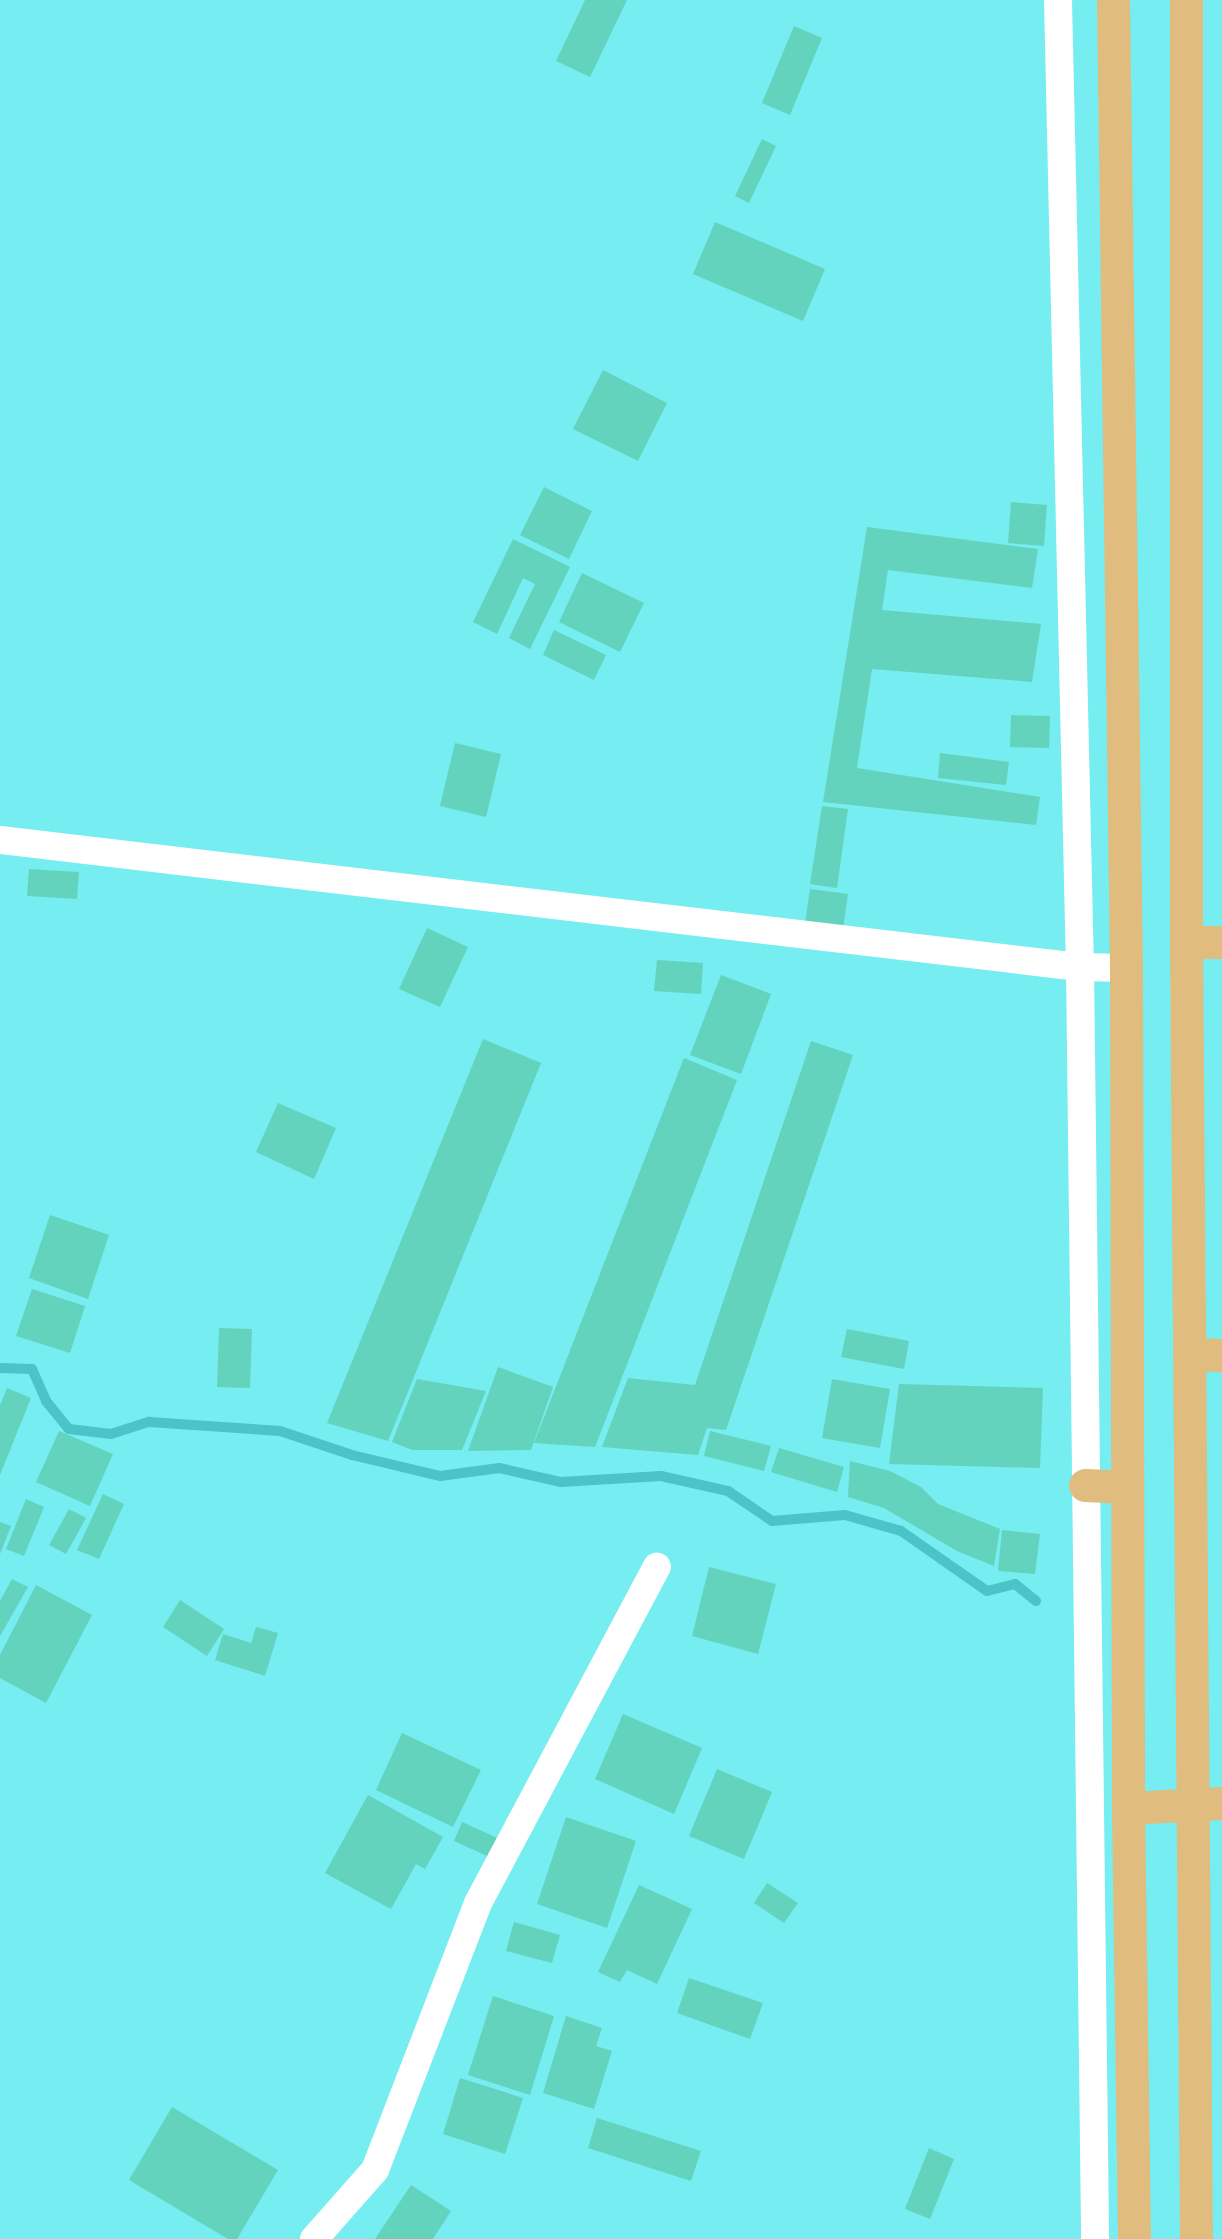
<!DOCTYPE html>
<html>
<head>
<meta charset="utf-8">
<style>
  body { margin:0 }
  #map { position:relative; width:1222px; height:2239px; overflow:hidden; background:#75edf1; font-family:"Source Sans 3",sans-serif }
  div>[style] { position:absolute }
  .stream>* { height:10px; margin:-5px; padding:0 5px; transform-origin:5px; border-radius:5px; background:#4bc4c8 }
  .building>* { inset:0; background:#63d3bd }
  .minor>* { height:28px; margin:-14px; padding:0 14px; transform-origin:14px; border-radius:14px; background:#fff }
  .trunk>* { height:33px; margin:-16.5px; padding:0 16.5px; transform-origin:16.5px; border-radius:16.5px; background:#e0bc7e }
  span { translate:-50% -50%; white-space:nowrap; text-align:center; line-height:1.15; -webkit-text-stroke:4.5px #83faff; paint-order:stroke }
</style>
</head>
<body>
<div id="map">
  <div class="stream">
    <div style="left:0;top:1368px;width:32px;rotate:2deg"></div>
    <div style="left:32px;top:1369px;width:35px;rotate:66deg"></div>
    <div style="left:46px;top:1401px;width:36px;rotate:51deg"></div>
    <div style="left:69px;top:1429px;width:42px;rotate:6.8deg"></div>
    <div style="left:111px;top:1434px;width:40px;rotate:-18deg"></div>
    <div style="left:149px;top:1422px;width:131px;rotate:3.9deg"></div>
    <div style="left:280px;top:1431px;width:76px;rotate:18.4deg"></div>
    <div style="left:352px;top:1455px;width:90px;rotate:13.4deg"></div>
    <div style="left:440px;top:1476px;width:60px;rotate:-7.7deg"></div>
    <div style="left:499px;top:1468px;width:64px;rotate:12.7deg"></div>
    <div style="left:561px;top:1482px;width:100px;rotate:-3.4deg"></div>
    <div style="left:661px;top:1476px;width:69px;rotate:12.6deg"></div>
    <div style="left:728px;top:1491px;width:53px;rotate:34.3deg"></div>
    <div style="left:772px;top:1521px;width:73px;rotate:-4.7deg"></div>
    <div style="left:845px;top:1515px;width:58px;rotate:15.9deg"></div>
    <div style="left:901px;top:1531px;width:105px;rotate:34.9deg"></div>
    <div style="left:987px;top:1591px;width:29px;rotate:-14deg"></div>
    <div style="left:1015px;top:1584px;width:27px;rotate:39deg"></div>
  </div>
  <div class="building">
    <div style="clip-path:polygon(585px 0,627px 0,590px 77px,556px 61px)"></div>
    <div style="clip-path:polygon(794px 26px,822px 38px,790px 115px,762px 103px)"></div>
    <div style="clip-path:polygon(762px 139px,776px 146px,749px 203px,735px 196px)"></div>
    <div style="clip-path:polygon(715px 222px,825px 269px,803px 321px,693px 274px)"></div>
    <div style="clip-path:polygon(603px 370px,667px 403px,638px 461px,573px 429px)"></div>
    <div style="clip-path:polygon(544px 487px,592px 511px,569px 559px,520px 535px)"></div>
    <div style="clip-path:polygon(1011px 502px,1047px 505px,1044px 546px,1008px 543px)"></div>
    <div style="clip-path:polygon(867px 527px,1038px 549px,1032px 588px,888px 570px,882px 610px,1041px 624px,1032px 682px,872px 669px,857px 768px,1040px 797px,1036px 825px,823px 802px)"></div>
    <div style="clip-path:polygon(513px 539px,570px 567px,530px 649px,509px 638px,535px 584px,523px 578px,497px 634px,473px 622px)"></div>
    <div style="clip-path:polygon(582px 573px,644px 603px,620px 652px,559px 622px)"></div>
    <div style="clip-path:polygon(554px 630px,606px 655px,594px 680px,543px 655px)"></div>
    <div style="clip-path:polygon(1011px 715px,1050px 716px,1049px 748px,1010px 747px)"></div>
    <div style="clip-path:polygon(455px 743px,501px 754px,486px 817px,440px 806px)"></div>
    <div style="clip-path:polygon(940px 753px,1009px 762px,1006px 785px,938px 778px)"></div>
    <div style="clip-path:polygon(822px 806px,848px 809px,837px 888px,810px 884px)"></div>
    <div style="clip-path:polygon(29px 869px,79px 872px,77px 899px,27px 896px)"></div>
    <div style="clip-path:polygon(810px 889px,848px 894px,842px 935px,804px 930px)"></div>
    <div style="clip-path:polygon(427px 928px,468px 947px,440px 1007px,399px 989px)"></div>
    <div style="clip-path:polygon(657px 960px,703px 963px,701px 994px,654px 991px)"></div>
    <div style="clip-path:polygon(721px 975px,771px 994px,741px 1074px,690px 1055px)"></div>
    <div style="clip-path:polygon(483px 1039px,541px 1063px,388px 1441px,327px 1423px)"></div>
    <div style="clip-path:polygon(811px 1041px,853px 1055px,726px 1430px,707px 1428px,698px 1455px,602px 1447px,628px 1378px,695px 1385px)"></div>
    <div style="clip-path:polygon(684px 1058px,737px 1080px,595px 1447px,534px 1443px)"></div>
    <div style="clip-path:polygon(278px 1103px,336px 1128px,314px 1179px,256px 1152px)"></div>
    <div style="clip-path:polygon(50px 1215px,109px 1235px,88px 1299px,29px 1278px)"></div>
    <div style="clip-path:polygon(32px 1289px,85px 1306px,70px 1353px,16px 1336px)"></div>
    <div style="clip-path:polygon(219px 1328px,252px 1329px,250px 1388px,217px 1387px)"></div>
    <div style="clip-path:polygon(847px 1329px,909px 1341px,904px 1369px,841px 1357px)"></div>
    <div style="clip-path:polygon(498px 1367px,553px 1387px,531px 1450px,468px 1451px)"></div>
    <div style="clip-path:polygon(417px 1379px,486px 1391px,462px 1450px,412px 1450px,392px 1442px)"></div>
    <div style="clip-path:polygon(832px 1379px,890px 1389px,880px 1448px,822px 1438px)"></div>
    <div style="clip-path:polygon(899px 1384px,1043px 1388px,1040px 1468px,889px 1464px)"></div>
    <div style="clip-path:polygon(7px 1388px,31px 1398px,0 1475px,0 1405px)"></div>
    <div style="clip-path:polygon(59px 1431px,113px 1454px,90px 1506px,36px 1482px)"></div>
    <div style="clip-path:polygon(710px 1431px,771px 1446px,764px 1471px,704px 1456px)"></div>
    <div style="clip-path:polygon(779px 1448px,844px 1467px,837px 1492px,771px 1472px)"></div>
    <div style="clip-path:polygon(850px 1461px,890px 1471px,921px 1487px,938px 1504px,1000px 1529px,994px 1566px,957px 1551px,884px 1508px,848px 1497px)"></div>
    <div style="clip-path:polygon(103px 1494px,124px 1504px,99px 1559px,77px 1550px)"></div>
    <div style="clip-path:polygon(26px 1499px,44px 1507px,24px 1556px,6px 1549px)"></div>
    <div style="clip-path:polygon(69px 1509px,86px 1518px,66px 1554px,49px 1545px)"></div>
    <div style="clip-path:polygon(0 1522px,11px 1526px,0 1554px)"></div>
    <div style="clip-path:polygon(1002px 1530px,1040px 1534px,1035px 1574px,998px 1571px)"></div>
    <div style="clip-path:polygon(709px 1567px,776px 1584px,758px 1654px,692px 1636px)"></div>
    <div style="clip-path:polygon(12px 1579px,28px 1587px,0 1636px,0 1601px)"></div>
    <div style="clip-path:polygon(36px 1585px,92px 1615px,46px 1703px,0 1678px,0 1655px)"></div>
    <div style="clip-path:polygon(180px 1600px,224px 1629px,207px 1656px,163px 1627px)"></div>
    <div style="clip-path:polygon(256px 1627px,278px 1633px,265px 1676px,215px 1660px,223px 1634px,251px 1643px)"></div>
    <div style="clip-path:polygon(623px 1714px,702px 1748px,674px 1814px,595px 1779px)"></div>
    <div style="clip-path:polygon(402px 1733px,481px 1770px,453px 1827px,376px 1790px)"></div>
    <div style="clip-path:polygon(717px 1769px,772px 1792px,744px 1859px,689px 1836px)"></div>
    <div style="clip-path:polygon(368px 1795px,443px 1837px,425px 1869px,416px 1864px,391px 1909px,325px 1873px)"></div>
    <div style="clip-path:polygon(566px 1817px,636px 1841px,607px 1928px,537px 1904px)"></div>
    <div style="clip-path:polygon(462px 1822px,504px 1841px,496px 1860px,454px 1841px)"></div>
    <div style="clip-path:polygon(767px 1883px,798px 1903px,784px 1923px,754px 1903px)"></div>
    <div style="clip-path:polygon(639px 1885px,692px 1909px,657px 1984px,627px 1970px,620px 1982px,598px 1972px)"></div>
    <div style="clip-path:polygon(514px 1922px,560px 1935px,552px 1963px,506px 1951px)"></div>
    <div style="clip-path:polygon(689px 1978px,763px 2003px,750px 2039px,677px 2013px)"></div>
    <div style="clip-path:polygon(493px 1996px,554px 2016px,530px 2095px,468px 2075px)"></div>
    <div style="clip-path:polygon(566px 2016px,602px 2028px,596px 2046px,612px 2051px,594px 2109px,543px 2093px)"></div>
    <div style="clip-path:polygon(460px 2078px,523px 2098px,505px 2154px,443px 2134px)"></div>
    <div style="clip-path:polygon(172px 2107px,278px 2170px,237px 2239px,228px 2239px,129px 2180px)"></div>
    <div style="clip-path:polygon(597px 2118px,701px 2151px,691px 2181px,588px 2148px)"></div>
    <div style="clip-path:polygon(929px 2148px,954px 2159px,930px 2219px,905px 2209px)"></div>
    <div style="clip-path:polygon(411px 2185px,451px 2211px,433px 2239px,375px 2239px)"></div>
  </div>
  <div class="minor">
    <div style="left:1058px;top:0;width:967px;rotate:88.7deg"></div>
    <div style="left:1080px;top:967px;width:1272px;rotate:89.32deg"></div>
    <div style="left:0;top:840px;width:1087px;rotate:6.71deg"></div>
    <div style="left:1080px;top:967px;width:46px;rotate:1.2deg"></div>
    <div style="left:314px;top:2239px;width:92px;rotate:-48.5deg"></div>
    <div style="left:375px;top:2170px;width:286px;rotate:-68.9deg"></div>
    <div style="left:478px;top:1903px;width:381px;rotate:-62deg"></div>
  </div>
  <div class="trunk">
    <div style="left:1113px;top:0;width:968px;rotate:89.23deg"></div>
    <div style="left:1126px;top:968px;width:840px;rotate:89.86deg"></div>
    <div style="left:1128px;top:1808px;width:431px;rotate:89.2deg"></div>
    <div style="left:1186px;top:0;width:942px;rotate:90deg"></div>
    <div style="left:1186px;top:942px;width:1297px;rotate:89.56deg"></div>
    <div style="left:1186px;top:942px;width:36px"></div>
    <div style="left:1189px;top:1354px;width:33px;rotate:2deg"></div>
    <div style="left:1085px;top:1485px;width:41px;rotate:2.8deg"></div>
    <div style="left:1128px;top:1808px;width:94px;rotate:-3deg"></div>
  </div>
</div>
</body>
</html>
